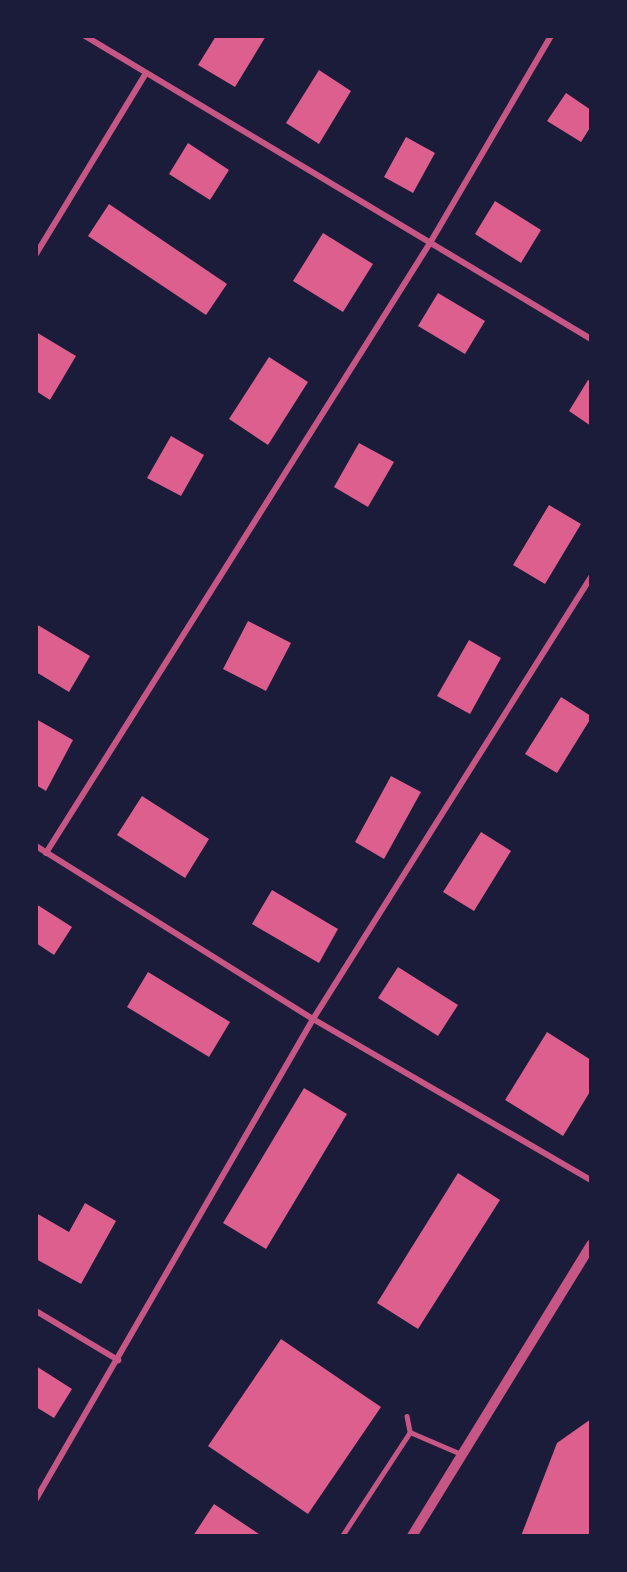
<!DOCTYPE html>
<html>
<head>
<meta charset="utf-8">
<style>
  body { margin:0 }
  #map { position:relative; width:627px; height:1572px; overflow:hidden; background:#1b1b3a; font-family:Manrope,sans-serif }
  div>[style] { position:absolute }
  .building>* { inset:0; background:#dd5f8e }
  .service>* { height:4.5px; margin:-2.25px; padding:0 2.25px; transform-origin:2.25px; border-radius:2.25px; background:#c65784 }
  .minor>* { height:6px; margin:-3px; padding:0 3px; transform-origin:3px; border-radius:3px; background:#c65784 }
  .tertiary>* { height:10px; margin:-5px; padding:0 5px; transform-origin:5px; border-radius:5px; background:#c65784 }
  span { translate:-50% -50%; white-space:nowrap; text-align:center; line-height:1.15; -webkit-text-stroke:6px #1b1b3a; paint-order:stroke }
  .frame { position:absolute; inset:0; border:38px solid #1b1b3a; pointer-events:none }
</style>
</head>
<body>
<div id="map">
  <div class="building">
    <div style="clip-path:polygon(216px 36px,266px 36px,235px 87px,198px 65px)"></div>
    <div style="clip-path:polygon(319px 70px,351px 91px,319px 144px,286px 123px)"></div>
    <div style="clip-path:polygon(566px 93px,591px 110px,591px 126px,581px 142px,547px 121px)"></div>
    <div style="clip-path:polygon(406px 137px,435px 153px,413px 193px,384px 177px)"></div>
    <div style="clip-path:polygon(188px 143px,229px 170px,210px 200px,169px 174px)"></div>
    <div style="clip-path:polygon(495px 201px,541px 230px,521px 263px,475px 234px)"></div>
    <div style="clip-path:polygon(109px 204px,227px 284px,206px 315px,88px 236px)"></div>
    <div style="clip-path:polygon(323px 233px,373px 264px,343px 312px,293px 281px)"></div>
    <div style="clip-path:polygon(438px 293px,485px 321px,465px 354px,418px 326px)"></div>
    <div style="clip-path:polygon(36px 332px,76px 356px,50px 400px,36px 391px)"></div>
    <div style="clip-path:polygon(269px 357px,308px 382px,268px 445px,229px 419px)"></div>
    <div style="clip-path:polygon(588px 380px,591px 381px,591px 426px,569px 411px)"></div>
    <div style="clip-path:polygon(171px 436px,204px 455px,181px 496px,147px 478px)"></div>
    <div style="clip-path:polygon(359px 443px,394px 462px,368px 507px,334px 487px)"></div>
    <div style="clip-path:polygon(549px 505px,581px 524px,545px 584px,513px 565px)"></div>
    <div style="clip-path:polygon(248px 621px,291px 643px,266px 691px,223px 669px)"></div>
    <div style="clip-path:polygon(36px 624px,90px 656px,69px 692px,36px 672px)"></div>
    <div style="clip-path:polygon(469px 640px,501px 658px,470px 714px,437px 696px)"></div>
    <div style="clip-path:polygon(561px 697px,591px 716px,591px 718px,557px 773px,525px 754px)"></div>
    <div style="clip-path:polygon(36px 719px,73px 740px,46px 791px,36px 785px)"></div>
    <div style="clip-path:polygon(391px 776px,421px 792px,384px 859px,355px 842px)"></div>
    <div style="clip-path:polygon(142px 796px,209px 839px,185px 878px,117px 835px)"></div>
    <div style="clip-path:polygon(481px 832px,511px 851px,474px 911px,443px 892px)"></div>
    <div style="clip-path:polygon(272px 890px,338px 929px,319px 963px,252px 924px)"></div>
    <div style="clip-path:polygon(36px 904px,72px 927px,54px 955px,36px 943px)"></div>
    <div style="clip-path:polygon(398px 967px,458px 1005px,438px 1036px,378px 998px)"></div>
    <div style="clip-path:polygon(148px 972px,230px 1022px,209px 1057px,127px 1007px)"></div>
    <div style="clip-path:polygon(547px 1032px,591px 1060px,591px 1090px,563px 1136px,505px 1100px)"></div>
    <div style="clip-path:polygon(304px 1088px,347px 1114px,266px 1249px,223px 1223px)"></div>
    <div style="clip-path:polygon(458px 1173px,500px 1200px,418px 1329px,377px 1303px)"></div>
    <div style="clip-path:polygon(85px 1203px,116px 1221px,81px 1284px,36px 1259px,36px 1213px,69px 1232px)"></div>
    <div style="clip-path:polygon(281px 1339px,381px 1407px,308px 1514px,208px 1446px)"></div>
    <div style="clip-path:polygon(36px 1366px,72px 1389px,54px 1418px,36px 1407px)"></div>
    <div style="clip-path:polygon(591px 1419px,591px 1536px,521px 1536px,557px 1443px)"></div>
    <div style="clip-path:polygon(214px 1504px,262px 1536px,193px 1536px)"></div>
  </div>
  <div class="service">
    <div style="left:407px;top:1416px;width:16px;rotate:79deg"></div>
    <div style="left:410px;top:1432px;width:56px;rotate:23.3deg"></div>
    <div style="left:342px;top:1536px;width:124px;rotate:-56.8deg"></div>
  </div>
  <div class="minor">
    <div style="left:85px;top:36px;width:590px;rotate:30.91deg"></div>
    <div style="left:36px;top:254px;width:212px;rotate:-58.7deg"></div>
    <div style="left:36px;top:846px;width:327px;rotate:32deg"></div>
    <div style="left:313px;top:1019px;width:321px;rotate:30.1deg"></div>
    <div style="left:46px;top:853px;width:721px;rotate:-57.81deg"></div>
    <div style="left:430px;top:243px;width:240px;rotate:-59.7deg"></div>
    <div style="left:36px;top:1311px;width:96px;rotate:30.9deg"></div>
    <div style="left:36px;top:1499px;width:554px;rotate:-60.01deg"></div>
    <div style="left:313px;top:1019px;width:522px;rotate:-57.83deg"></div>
  </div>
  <div class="tertiary">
    <div style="left:412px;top:1536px;width:342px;rotate:-58.4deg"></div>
  </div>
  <div class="frame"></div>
</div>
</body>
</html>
